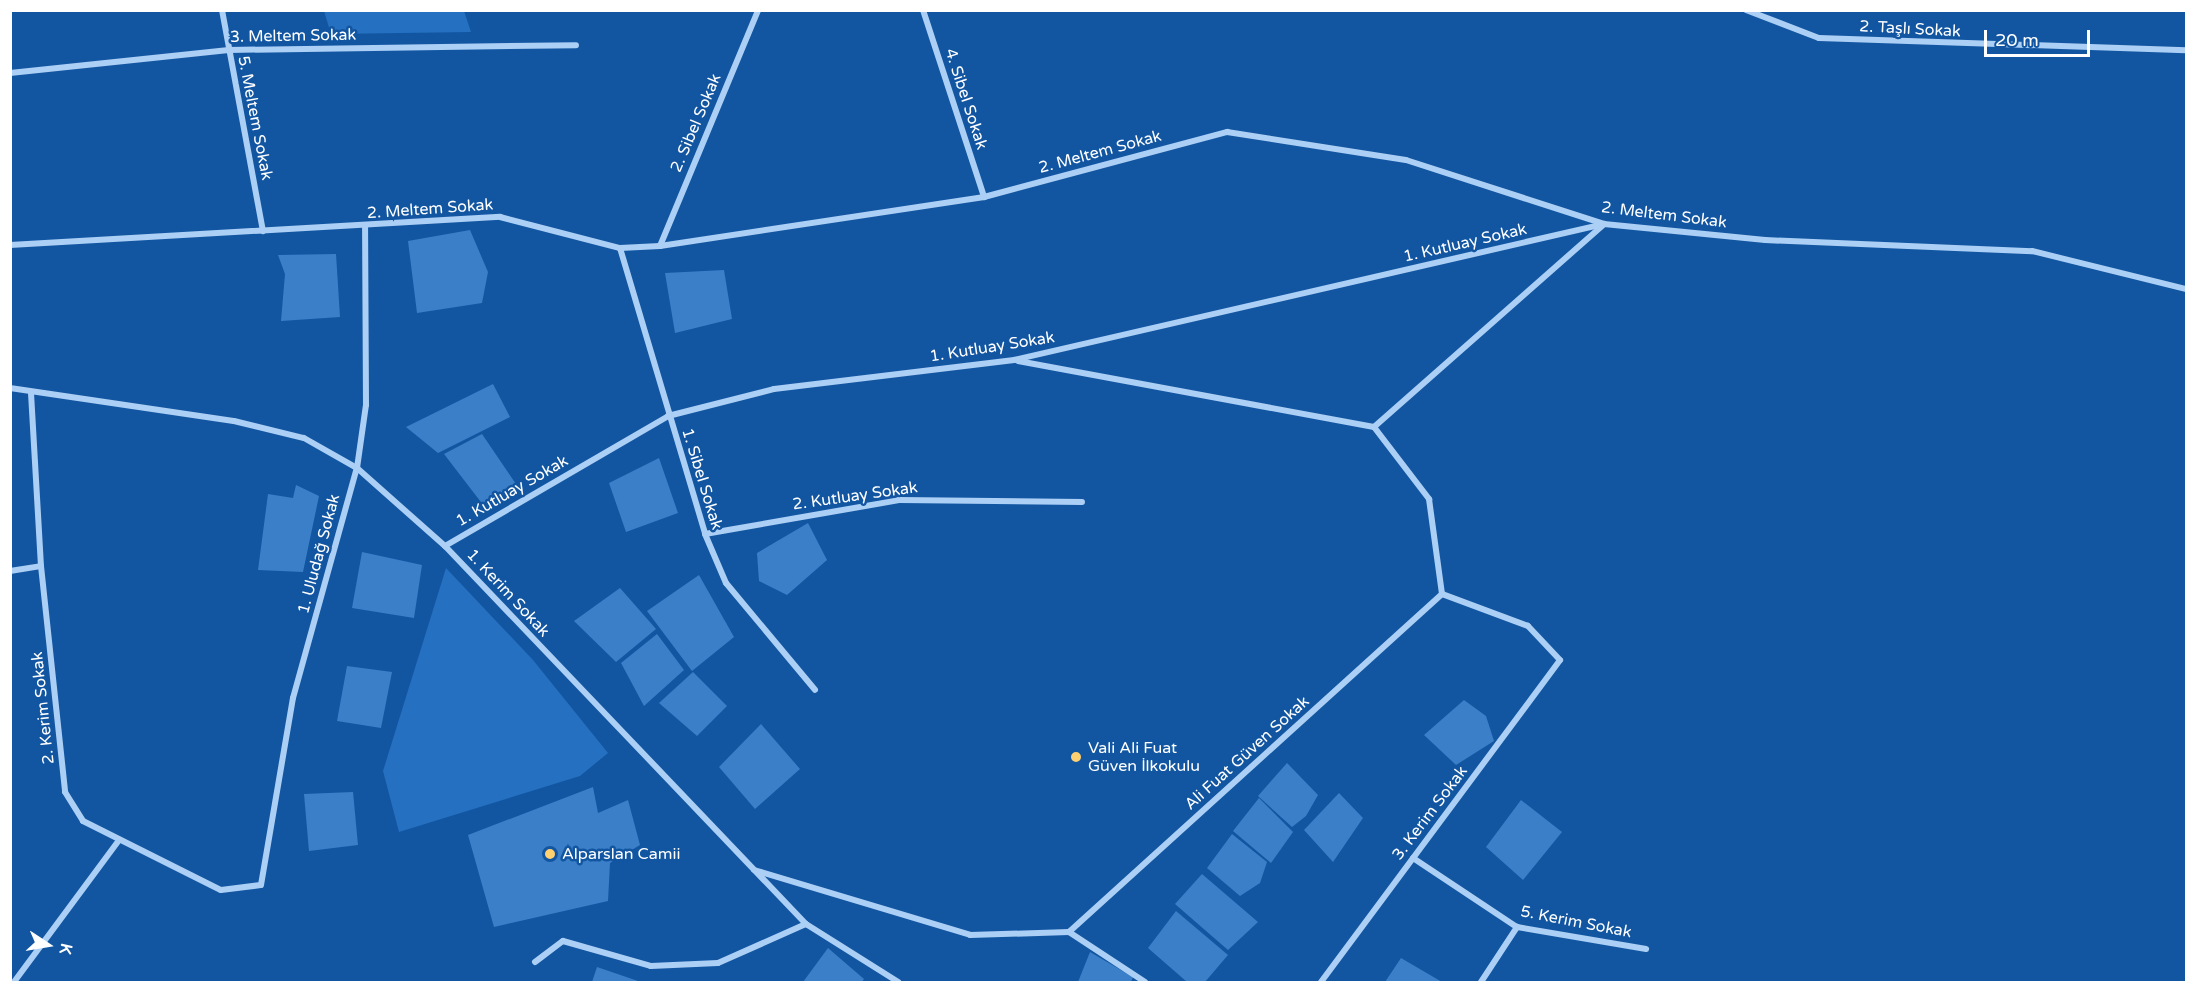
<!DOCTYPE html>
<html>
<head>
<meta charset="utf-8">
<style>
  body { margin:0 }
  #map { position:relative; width:2197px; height:993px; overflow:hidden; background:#1256a2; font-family:"Varela Round",sans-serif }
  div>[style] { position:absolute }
  .green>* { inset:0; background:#2570c0 }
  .building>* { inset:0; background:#3b7fc8 }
  .minor>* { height:6px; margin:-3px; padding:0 3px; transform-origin:3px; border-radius:3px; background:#accff5 }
  .dots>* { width:16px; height:16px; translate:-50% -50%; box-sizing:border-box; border:3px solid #1256a2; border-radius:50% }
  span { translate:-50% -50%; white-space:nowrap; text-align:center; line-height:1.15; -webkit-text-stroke:5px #1256a2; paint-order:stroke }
  .street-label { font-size:16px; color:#fff }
  .poi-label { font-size:16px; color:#fff }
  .left { translate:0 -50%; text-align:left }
  .frame { position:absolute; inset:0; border:12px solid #fff; pointer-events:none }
  .north { position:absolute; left:18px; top:915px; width:60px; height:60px; -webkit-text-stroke:4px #1256a2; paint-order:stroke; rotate:102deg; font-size:16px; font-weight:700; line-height:24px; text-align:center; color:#fff }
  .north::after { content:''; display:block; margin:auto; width:21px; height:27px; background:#fff; clip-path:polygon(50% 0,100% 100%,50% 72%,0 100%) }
  .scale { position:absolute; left:1984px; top:30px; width:106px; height:27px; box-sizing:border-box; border:3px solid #fff; border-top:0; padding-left:8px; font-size:18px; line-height:21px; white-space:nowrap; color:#fff; -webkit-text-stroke:4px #1256a2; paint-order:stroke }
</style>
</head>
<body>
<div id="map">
  <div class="green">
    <div style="clip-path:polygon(324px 11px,464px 11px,471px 32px,331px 34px)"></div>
    <div style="clip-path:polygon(446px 568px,533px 660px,608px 753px,580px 776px,399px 832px,383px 771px)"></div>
  </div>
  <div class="building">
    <div style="clip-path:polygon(470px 230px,488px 272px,482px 303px,417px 313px,408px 241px)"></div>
    <div style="clip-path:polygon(336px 254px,340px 317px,281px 321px,285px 274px,278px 255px)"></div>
    <div style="clip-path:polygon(724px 270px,732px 319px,675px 333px,665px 273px)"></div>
    <div style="clip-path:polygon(493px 384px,510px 417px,438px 453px,406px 427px)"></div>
    <div style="clip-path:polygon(482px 434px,522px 493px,487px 510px,444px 454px)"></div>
    <div style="clip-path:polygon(659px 458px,678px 513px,626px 532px,609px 483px)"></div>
    <div style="clip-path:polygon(296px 485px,319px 496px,303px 572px,258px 570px,268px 494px,293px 498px)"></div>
    <div style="clip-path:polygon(808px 523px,827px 560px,787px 595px,759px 581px,757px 553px)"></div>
    <div style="clip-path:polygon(362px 552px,422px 565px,414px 618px,352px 608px)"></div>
    <div style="clip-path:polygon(699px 575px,734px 637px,692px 671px,647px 611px)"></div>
    <div style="clip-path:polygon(620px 588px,656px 629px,616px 662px,574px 621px)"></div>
    <div style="clip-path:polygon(657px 634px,684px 670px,644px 706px,621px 663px)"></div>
    <div style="clip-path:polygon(347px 666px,392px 672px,381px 728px,337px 721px)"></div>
    <div style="clip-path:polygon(693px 672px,727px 706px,697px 736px,659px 703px)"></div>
    <div style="clip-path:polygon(1464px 700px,1486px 716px,1494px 741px,1456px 765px,1424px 735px)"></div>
    <div style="clip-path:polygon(761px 724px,800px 769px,755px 809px,719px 767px)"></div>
    <div style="clip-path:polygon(1287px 763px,1318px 795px,1306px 816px,1292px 827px,1258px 796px)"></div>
    <div style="clip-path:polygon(593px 787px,598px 813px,628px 800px,640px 845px,610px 863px,608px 901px,494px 927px,468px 835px)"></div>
    <div style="clip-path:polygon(353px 792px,358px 845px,309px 851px,304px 794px)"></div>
    <div style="clip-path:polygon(1339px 793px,1363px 818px,1333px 862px,1304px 830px)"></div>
    <div style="clip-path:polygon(1259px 798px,1293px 832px,1271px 863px,1233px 831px)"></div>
    <div style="clip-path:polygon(1521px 800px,1562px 832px,1523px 880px,1486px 847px)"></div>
    <div style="clip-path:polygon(1232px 834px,1267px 862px,1260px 883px,1240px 896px,1207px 868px)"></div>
    <div style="clip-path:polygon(1202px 874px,1258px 922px,1228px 950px,1175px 904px)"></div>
    <div style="clip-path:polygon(1176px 911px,1228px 955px,1205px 982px,1187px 982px,1148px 948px)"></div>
    <div style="clip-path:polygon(828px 948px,864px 979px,862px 982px,803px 982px)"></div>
    <div style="clip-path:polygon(1090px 952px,1133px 977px,1131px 982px,1078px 982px)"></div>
    <div style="clip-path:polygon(1401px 958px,1442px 982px,1385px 982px)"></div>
    <div style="clip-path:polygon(597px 967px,641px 982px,592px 982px)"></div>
  </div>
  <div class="minor">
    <div style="left:222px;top:10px;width:225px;rotate:79.5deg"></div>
    <div style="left:923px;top:10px;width:197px;rotate:71.9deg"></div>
    <div style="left:1746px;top:10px;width:78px;rotate:21deg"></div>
    <div style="left:1819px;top:38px;width:367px;rotate:1.9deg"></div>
    <div style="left:10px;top:73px;width:220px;rotate:-6deg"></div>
    <div style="left:229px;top:50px;width:347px;rotate:-0.8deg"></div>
    <div style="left:10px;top:245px;width:491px;rotate:-3.3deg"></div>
    <div style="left:500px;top:217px;width:124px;rotate:14.5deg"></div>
    <div style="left:620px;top:248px;width:40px;rotate:-2.9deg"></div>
    <div style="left:660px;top:246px;width:328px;rotate:-8.6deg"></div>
    <div style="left:984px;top:197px;width:252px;rotate:-15deg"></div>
    <div style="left:1227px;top:132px;width:181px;rotate:8.9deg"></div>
    <div style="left:1406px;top:160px;width:208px;rotate:17.9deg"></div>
    <div style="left:1604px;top:224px;width:162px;rotate:5.7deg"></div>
    <div style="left:1765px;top:240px;width:267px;rotate:2.4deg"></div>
    <div style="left:2032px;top:251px;width:159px;rotate:13.9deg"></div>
    <div style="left:660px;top:246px;width:256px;rotate:-67.4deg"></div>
    <div style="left:620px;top:248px;width:298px;rotate:73.4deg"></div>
    <div style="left:705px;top:534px;width:53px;rotate:66.8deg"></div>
    <div style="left:726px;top:583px;width:139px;rotate:50.2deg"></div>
    <div style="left:1018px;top:361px;width:362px;rotate:10.5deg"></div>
    <div style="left:1374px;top:427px;width:91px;rotate:52.6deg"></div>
    <div style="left:1429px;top:499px;width:96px;rotate:82.2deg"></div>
    <div style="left:10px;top:388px;width:226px;rotate:8.4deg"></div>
    <div style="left:234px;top:421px;width:72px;rotate:13.7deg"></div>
    <div style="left:304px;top:438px;width:61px;rotate:29.5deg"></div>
    <div style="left:357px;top:468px;width:118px;rotate:41.6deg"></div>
    <div style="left:445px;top:546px;width:523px;rotate:46.32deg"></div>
    <div style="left:806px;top:924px;width:109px;rotate:32.2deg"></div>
    <div style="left:31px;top:393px;width:173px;rotate:86.7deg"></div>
    <div style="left:41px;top:566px;width:227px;rotate:83.9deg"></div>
    <div style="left:65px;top:792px;width:34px;rotate:58deg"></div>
    <div style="left:83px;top:821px;width:154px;rotate:26.6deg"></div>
    <div style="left:221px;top:890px;width:40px;rotate:-7.1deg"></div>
    <div style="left:261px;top:885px;width:190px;rotate:-80.3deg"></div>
    <div style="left:293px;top:698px;width:239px;rotate:-74.5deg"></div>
    <div style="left:357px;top:468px;width:64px;rotate:-81.9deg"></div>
    <div style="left:366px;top:405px;width:179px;rotate:-90.3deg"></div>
    <div style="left:1374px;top:427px;width:307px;rotate:-41.4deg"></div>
    <div style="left:705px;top:534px;width:197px;rotate:-9.9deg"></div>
    <div style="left:899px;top:500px;width:183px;rotate:0.6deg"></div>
    <div style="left:445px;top:546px;width:258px;rotate:-30.2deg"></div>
    <div style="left:668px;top:416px;width:109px;rotate:-14.3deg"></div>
    <div style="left:774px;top:389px;width:242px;rotate:-6.9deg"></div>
    <div style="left:1014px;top:360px;width:605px;rotate:-12.98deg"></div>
    <div style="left:10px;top:571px;width:31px;rotate:-9deg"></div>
    <div style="left:1413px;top:858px;width:125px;rotate:33.6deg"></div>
    <div style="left:1517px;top:927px;width:131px;rotate:9.7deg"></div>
    <div style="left:754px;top:870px;width:226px;rotate:16.7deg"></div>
    <div style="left:970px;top:935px;width:99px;rotate:-1.7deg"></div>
    <div style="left:1069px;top:932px;width:91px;rotate:33.3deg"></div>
    <div style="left:1069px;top:932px;width:503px;rotate:-42.18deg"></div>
    <div style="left:535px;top:962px;width:35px;rotate:-37deg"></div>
    <div style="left:563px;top:941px;width:91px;rotate:15.9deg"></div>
    <div style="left:651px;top:966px;width:67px;rotate:-2.6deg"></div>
    <div style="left:718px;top:963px;width:96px;rotate:-23.9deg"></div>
    <div style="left:14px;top:982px;width:177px;rotate:-53.5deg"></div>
    <div style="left:1321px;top:982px;width:401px;rotate:-53.4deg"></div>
    <div style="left:1560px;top:660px;width:47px;rotate:-133.3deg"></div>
    <div style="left:1528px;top:626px;width:92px;rotate:-159.6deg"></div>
    <div style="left:1481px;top:982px;width:66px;rotate:-56.8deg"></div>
  </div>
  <div class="dots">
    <div style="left:1076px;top:757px;background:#ffd170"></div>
    <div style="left:550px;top:854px;background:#ffd170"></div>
  </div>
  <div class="street-label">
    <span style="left:1910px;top:29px;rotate:3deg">2. Taşlı Sokak</span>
    <span style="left:293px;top:36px;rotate:-1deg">3. Meltem Sokak</span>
    <span style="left:966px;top:99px;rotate:72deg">4. Sibel Sokak</span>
    <span style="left:255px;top:118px;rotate:79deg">5. Meltem Sokak</span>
    <span style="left:696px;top:123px;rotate:-67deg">2. Sibel Sokak</span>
    <span style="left:1100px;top:152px;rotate:-15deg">2. Meltem Sokak</span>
    <span style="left:430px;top:209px;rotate:-4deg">2. Meltem Sokak</span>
    <span style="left:1664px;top:215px;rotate:7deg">2. Meltem Sokak</span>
    <span style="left:1465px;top:243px;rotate:-13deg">1. Kutluay Sokak</span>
    <span style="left:992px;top:347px;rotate:-9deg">1. Kutluay Sokak</span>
    <span style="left:702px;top:479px;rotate:73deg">1. Sibel Sokak</span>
    <span style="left:512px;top:491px;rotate:-30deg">1. Kutluay Sokak</span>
    <span style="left:855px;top:496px;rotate:-8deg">2. Kutluay Sokak</span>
    <span style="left:319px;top:554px;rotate:-75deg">1. Uludağ Sokak</span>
    <span style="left:508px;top:593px;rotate:47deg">1. Kerim Sokak</span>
    <span style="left:43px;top:708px;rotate:-96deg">2. Kerim Sokak</span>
    <span style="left:1247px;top:753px;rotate:-42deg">Ali Fuat Güven Sokak</span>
    <span style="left:1430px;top:813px;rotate:-53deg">3. Kerim Sokak</span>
    <span style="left:1576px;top:922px;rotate:11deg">5. Kerim Sokak</span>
  </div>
  <div class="poi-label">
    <span class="left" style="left:1088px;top:757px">Vali Ali Fuat<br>Güven İlkokulu</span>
    <span class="left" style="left:562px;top:854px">Alparslan Camii</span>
  </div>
  <div class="frame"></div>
  <div class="north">K</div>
  <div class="scale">20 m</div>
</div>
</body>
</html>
